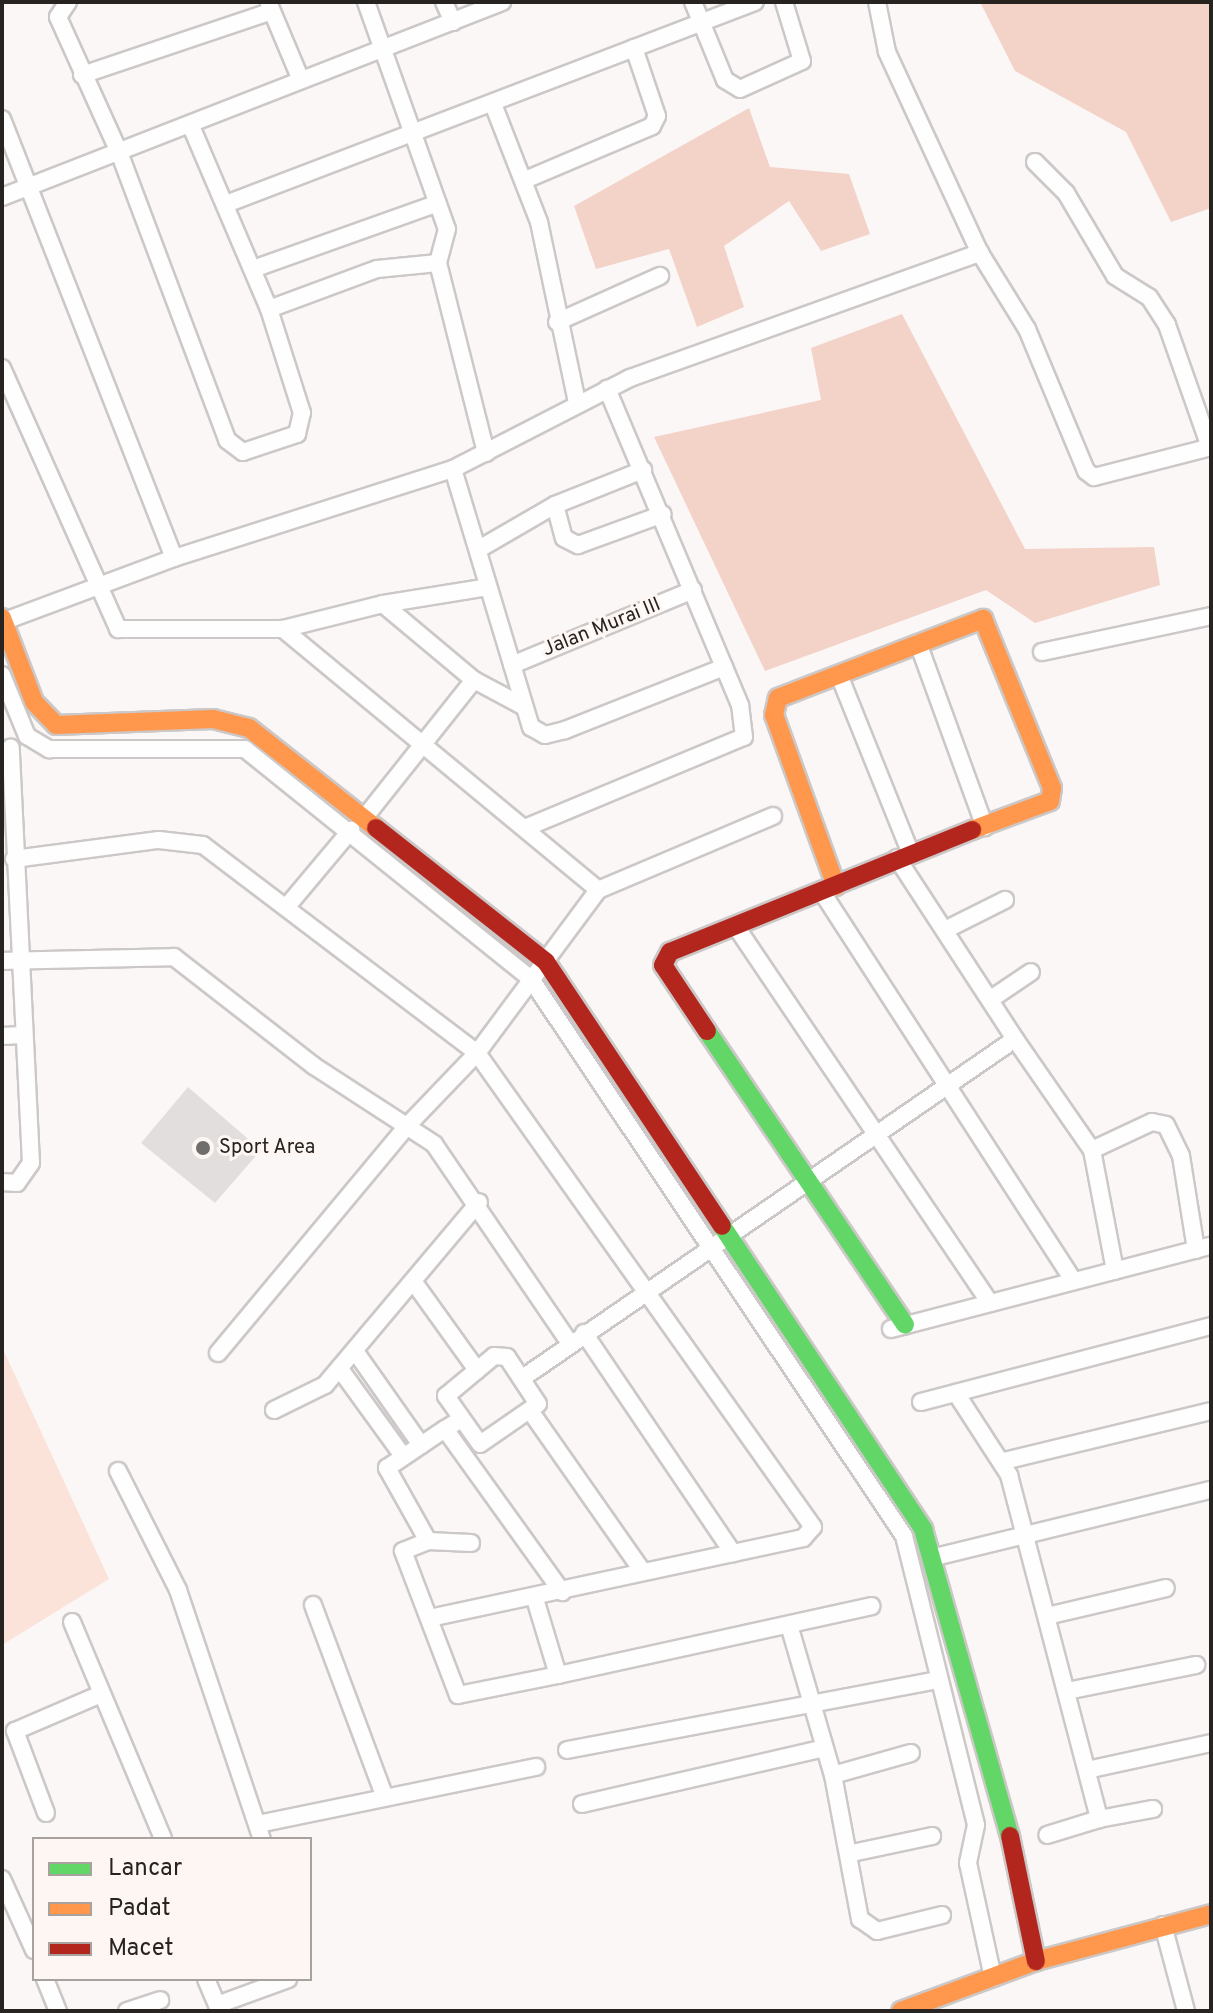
<!DOCTYPE html>
<html>
<head>
<meta charset="utf-8">
<style>
  body { margin:0 }
  #map { position:relative; width:1213px; height:2013px; overflow:hidden; background:#fbf7f6; font-family:Overpass,sans-serif }
  div>[style] { position:absolute }
  .green>* { inset:0; background:#fbe3da }
  .forest>* { inset:0; background:#f3d3c8 }
  .building>* { inset:0; background:#e1dedd }
  .roads { filter:drop-shadow(2px 0 #ccc8c7) drop-shadow(-2px 0 #ccc8c7) drop-shadow(0 2px #ccc8c7) drop-shadow(0 -2px #ccc8c7) }
  .street>* { height:16px; margin:-8px; padding:0 8px; transform-origin:8px; border-radius:8px; background:#fefefe }
  .fast>* { height:18px; margin:-9px; padding:0 9px; transform-origin:9px; border-radius:9px; background:#63d668 }
  .slow>* { height:18px; margin:-9px; padding:0 9px; transform-origin:9px; border-radius:9px; background:#ff974d }
  .jam>* { height:18px; margin:-9px; padding:0 9px; transform-origin:9px; border-radius:9px; background:#b3261e }
  .dots>* { width:22px; height:22px; translate:-50% -50%; box-sizing:border-box; border:4px solid #fef6f3; border-radius:50% }
  span { translate:-50% -50%; white-space:nowrap; text-align:center; line-height:1.15; -webkit-text-stroke:6px #fef6f3; paint-order:stroke }
  .street-label { font-size:20px; color:#272321 }
  .poi-label { font-size:20px; color:#272321 }
  .left { translate:0 -50%; text-align:left }
  .frame { position:absolute; inset:0; border:4px solid #272321; pointer-events:none }
  .legend { position:absolute; left:32px; top:1837px; width:280px; height:144px; box-sizing:border-box; background:#fef6f3; border:2px solid #a8a29f; margin:0; padding:10px 14px; list-style:none; font-size:24px; color:#272321 }
  .legend li { display:flex; align-items:center; gap:16px; height:40px }
  .legend b { width:40px; border:2px solid #a8a29f }
</style>
</head>
<body>
<div id="map">
  <div class="green">
    <div style="clip-path:polygon(2px 1347px,109px 1579px,2px 1645px)"></div>
  </div>
  <div class="forest">
    <div style="clip-path:polygon(980px 2px,1209px 2px,1211px 208px,1171px 222px,1126px 132px,1015px 71px)"></div>
    <div style="clip-path:polygon(749px 108px,770px 167px,849px 174px,870px 234px,821px 251px,789px 201px,724px 246px,744px 307px,697px 327px,669px 249px,596px 269px,574px 206px)"></div>
    <div style="clip-path:polygon(902px 314px,1025px 549px,1154px 547px,1160px 585px,1035px 623px,986px 590px,765px 671px,654px 437px,821px 400px,811px 348px)"></div>
  </div>
  <div class="building">
    <div style="clip-path:polygon(188px 1087px,261px 1150px,215px 1203px,141px 1143px)"></div>
  </div>
  <div class="roads">
    <div class="street">
      <div style="left:68px;top:2px;width:18px;rotate:124deg"></div>
      <div style="left:58px;top:17px;width:148px;rotate:65.7deg"></div>
      <div style="left:119px;top:152px;width:308px;rotate:69.4deg"></div>
      <div style="left:227px;top:440px;width:20px;rotate:37deg"></div>
      <div style="left:243px;top:452px;width:57px;rotate:-18.4deg"></div>
      <div style="left:297px;top:434px;width:22px;rotate:-77deg"></div>
      <div style="left:302px;top:413px;width:109px;rotate:-107.6deg"></div>
      <div style="left:269px;top:309px;width:201px;rotate:-113.1deg"></div>
      <div style="left:366px;top:2px;width:241px;rotate:70.4deg"></div>
      <div style="left:447px;top:229px;width:35px;rotate:105deg"></div>
      <div style="left:438px;top:263px;width:196px;rotate:75.8deg"></div>
      <div style="left:444px;top:2px;width:22px;rotate:66deg"></div>
      <div style="left:693px;top:2px;width:84px;rotate:67.7deg"></div>
      <div style="left:725px;top:80px;width:17px;rotate:31deg"></div>
      <div style="left:740px;top:89px;width:68px;rotate:-24.3deg"></div>
      <div style="left:802px;top:61px;width:62px;rotate:-107deg"></div>
      <div style="left:877px;top:2px;width:51px;rotate:78.7deg"></div>
      <div style="left:887px;top:52px;width:221px;rotate:65.2deg"></div>
      <div style="left:980px;top:253px;width:89px;rotate:58.3deg"></div>
      <div style="left:1027px;top:329px;width:154px;rotate:67.4deg"></div>
      <div style="left:1086px;top:471px;width:10px;rotate:37deg"></div>
      <div style="left:1094px;top:477px;width:121px;rotate:-14.4deg"></div>
      <div style="left:269px;top:4px;width:82px;rotate:67.2deg"></div>
      <div style="left:82px;top:75px;width:200px;rotate:-18.6deg"></div>
      <div style="left:493px;top:104px;width:127px;rotate:68.7deg"></div>
      <div style="left:539px;top:222px;width:185px;rotate:78.1deg"></div>
      <div style="left:2px;top:119px;width:471px;rotate:68.6deg"></div>
      <div style="left:1035px;top:162px;width:44px;rotate:45deg"></div>
      <div style="left:1066px;top:193px;width:96px;rotate:59.4deg"></div>
      <div style="left:1115px;top:276px;width:40px;rotate:32deg"></div>
      <div style="left:1149px;top:297px;width:33px;rotate:57deg"></div>
      <div style="left:1167px;top:325px;width:129px;rotate:70.6deg"></div>
      <div style="left:525px;top:180px;width:138px;rotate:-23deg"></div>
      <div style="left:652px;top:126px;width:11px;rotate:-63deg"></div>
      <div style="left:657px;top:116px;width:72px;rotate:-108.7deg"></div>
      <div style="left:2px;top:197px;width:537px;rotate:-21.31deg"></div>
      <div style="left:226px;top:204px;width:566px;rotate:-20.9deg"></div>
      <div style="left:253px;top:269px;width:196px;rotate:-19.6deg"></div>
      <div style="left:269px;top:309px;width:115px;rotate:-20.3deg"></div>
      <div style="left:377px;top:269px;width:61px;rotate:-5.6deg"></div>
      <div style="left:557px;top:322px;width:113px;rotate:-24.1deg"></div>
      <div style="left:2px;top:368px;width:286px;rotate:66deg"></div>
      <div style="left:118px;top:629px;width:165px"></div>
      <div style="left:283px;top:629px;width:409px;rotate:39.6deg"></div>
      <div style="left:453px;top:469px;width:270px;rotate:73.2deg"></div>
      <div style="left:531px;top:727px;width:16px;rotate:30deg"></div>
      <div style="left:545px;top:735px;width:21px;rotate:-14deg"></div>
      <div style="left:565px;top:730px;width:171px;rotate:-21.6deg"></div>
      <div style="left:555px;top:505px;width:34px;rotate:75deg"></div>
      <div style="left:564px;top:538px;width:16px;rotate:27deg"></div>
      <div style="left:578px;top:545px;width:90px;rotate:-20deg"></div>
      <div style="left:479px;top:549px;width:88px;rotate:-30.1deg"></div>
      <div style="left:555px;top:505px;width:95px;rotate:-21.7deg"></div>
      <div style="left:383px;top:604px;width:106px;rotate:-9.2deg"></div>
      <div style="left:2px;top:622px;width:184px;rotate:-20.4deg"></div>
      <div style="left:174px;top:558px;width:293px;rotate:-17.7deg"></div>
      <div style="left:453px;top:469px;width:199px;rotate:-27.2deg"></div>
      <div style="left:630px;top:378px;width:372px;rotate:-19.7deg"></div>
      <div style="left:283px;top:629px;width:103px;rotate:-14deg"></div>
      <div style="left:383px;top:604px;width:119px;rotate:39.9deg"></div>
      <div style="left:474px;top:680px;width:55px;rotate:28deg"></div>
      <div style="left:918px;top:643px;width:196px;rotate:70deg"></div>
      <div style="left:1042px;top:652px;width:173px;rotate:-12deg"></div>
      <div style="left:512px;top:665px;width:196px;rotate:-22.5deg"></div>
      <div style="left:2px;top:675px;width:66px;rotate:67.7deg"></div>
      <div style="left:27px;top:736px;width:26px;rotate:31deg"></div>
      <div style="left:49px;top:749px;width:196px"></div>
      <div style="left:245px;top:749px;width:367px;rotate:38.8deg"></div>
      <div style="left:531px;top:979px;width:670px;rotate:56.19deg"></div>
      <div style="left:904px;top:1536px;width:298px;rotate:76deg"></div>
      <div style="left:976px;top:1825px;width:39px;rotate:102deg"></div>
      <div style="left:968px;top:1863px;width:118px;rotate:77.7deg"></div>
      <div style="left:839px;top:675px;width:193px;rotate:68.1deg"></div>
      <div style="left:365px;top:817px;width:175px;rotate:-51.5deg"></div>
      <div style="left:525px;top:828px;width:237px;rotate:-22.6deg"></div>
      <div style="left:744px;top:737px;width:32px;rotate:-97deg"></div>
      <div style="left:740px;top:705px;width:343px;rotate:-112.8deg"></div>
      <div style="left:14px;top:859px;width:146px;rotate:-7.5deg"></div>
      <div style="left:159px;top:840px;width:44px;rotate:6.5deg"></div>
      <div style="left:203px;top:845px;width:344px;rotate:37.2deg"></div>
      <div style="left:477px;top:1053px;width:581px;rotate:54.67deg"></div>
      <div style="left:813px;top:1527px;width:15px;rotate:132deg"></div>
      <div style="left:803px;top:1538px;width:378px;rotate:167.9deg"></div>
      <div style="left:822px;top:892px;width:462px;rotate:57.1deg"></div>
      <div style="left:289px;top:904px;width:97px;rotate:-50deg"></div>
      <div style="left:735px;top:925px;width:456px;rotate:56deg"></div>
      <div style="left:947px;top:929px;width:65px;rotate:-26.6deg"></div>
      <div style="left:2px;top:961px;width:172px;rotate:-1.3deg"></div>
      <div style="left:174px;top:957px;width:177px;rotate:37.9deg"></div>
      <div style="left:314px;top:1066px;width:143px;rotate:33deg"></div>
      <div style="left:434px;top:1144px;width:240px;rotate:55.7deg"></div>
      <div style="left:991px;top:999px;width:48px;rotate:-34deg"></div>
      <div style="left:2px;top:1036px;width:20px;rotate:-3deg"></div>
      <div style="left:1015px;top:1039px;width:135px;rotate:55.3deg"></div>
      <div style="left:1092px;top:1150px;width:123px;rotate:79.2deg"></div>
      <div style="left:1092px;top:1150px;width:66px;rotate:-25deg"></div>
      <div style="left:1152px;top:1122px;width:14px;rotate:12deg"></div>
      <div style="left:1166px;top:1125px;width:34px;rotate:64deg"></div>
      <div style="left:1181px;top:1156px;width:95px;rotate:80.9deg"></div>
      <div style="left:2px;top:1182px;width:15px;rotate:4deg"></div>
      <div style="left:17px;top:1183px;width:24px;rotate:-55deg"></div>
      <div style="left:31px;top:1163px;width:416px;rotate:-92.8deg"></div>
      <div style="left:413px;top:1281px;width:110px;rotate:54.3deg"></div>
      <div style="left:891px;top:1329px;width:330px;rotate:-14.6deg"></div>
      <div style="left:584px;top:1333px;width:266px;rotate:55.9deg"></div>
      <div style="left:355px;top:1351px;width:115px;rotate:54.9deg"></div>
      <div style="left:218px;top:1353px;width:297px;rotate:-50.2deg"></div>
      <div style="left:408px;top:1125px;width:100px;rotate:-46.2deg"></div>
      <div style="left:477px;top:1053px;width:203px;rotate:-53.4deg"></div>
      <div style="left:598px;top:890px;width:190px;rotate:-22.9deg"></div>
      <div style="left:494px;top:1356px;width:13px;rotate:4deg"></div>
      <div style="left:507px;top:1357px;width:56px;rotate:56.6deg"></div>
      <div style="left:538px;top:1404px;width:70px;rotate:145.4deg"></div>
      <div style="left:480px;top:1444px;width:59px;rotate:-125.3deg"></div>
      <div style="left:446px;top:1396px;width:62px;rotate:-39.8deg"></div>
      <div style="left:340px;top:1369px;width:107px;rotate:54.1deg"></div>
      <div style="left:524px;top:1377px;width:596px;rotate:-34.54deg"></div>
      <div style="left:1015px;top:1039px;width:216px;rotate:-123.1deg"></div>
      <div style="left:956px;top:1393px;width:98px;rotate:57.1deg"></div>
      <div style="left:1009px;top:1475px;width:356px;rotate:75.3deg"></div>
      <div style="left:1099px;top:1819px;width:54px;rotate:162.9deg"></div>
      <div style="left:921px;top:1402px;width:300px;rotate:-14.7deg"></div>
      <div style="left:274px;top:1410px;width:57px;rotate:-26.1deg"></div>
      <div style="left:325px;top:1385px;width:239px;rotate:-49.9deg"></div>
      <div style="left:531px;top:1412px;width:192px;rotate:55deg"></div>
      <div style="left:458px;top:1421px;width:15px;rotate:148deg"></div>
      <div style="left:445px;top:1429px;width:201px;rotate:54.3deg"></div>
      <div style="left:1004px;top:1461px;width:213px;rotate:-13.6deg"></div>
      <div style="left:118px;top:1471px;width:133px;rotate:63.2deg"></div>
      <div style="left:178px;top:1590px;width:263px;rotate:71.4deg"></div>
      <div style="left:428px;top:1541px;width:84px;rotate:-119.3deg"></div>
      <div style="left:387px;top:1468px;width:70px;rotate:-33.9deg"></div>
      <div style="left:471px;top:1543px;width:43px;rotate:-177.3deg"></div>
      <div style="left:428px;top:1541px;width:27px;rotate:158deg"></div>
      <div style="left:403px;top:1551px;width:154px;rotate:69.1deg"></div>
      <div style="left:458px;top:1695px;width:102px;rotate:-11.3deg"></div>
      <div style="left:558px;top:1675px;width:79px;rotate:-106.8deg"></div>
      <div style="left:931px;top:1558px;width:288px;rotate:-13.7deg"></div>
      <div style="left:313px;top:1605px;width:203px;rotate:69.5deg"></div>
      <div style="left:1047px;top:1616px;width:122px;rotate:-13.2deg"></div>
      <div style="left:72px;top:1622px;width:235px;rotate:67.2deg"></div>
      <div style="left:789px;top:1625px;width:156px;rotate:73.7deg"></div>
      <div style="left:833px;top:1775px;width:147px;rotate:79.4deg"></div>
      <div style="left:860px;top:1919px;width:21px;rotate:35deg"></div>
      <div style="left:877px;top:1931px;width:67px;rotate:-13.8deg"></div>
      <div style="left:558px;top:1675px;width:321px;rotate:-12.4deg"></div>
      <div style="left:1067px;top:1691px;width:132px;rotate:-11.4deg"></div>
      <div style="left:567px;top:1750px;width:378px;rotate:-10.7deg"></div>
      <div style="left:1087px;top:1770px;width:127px;rotate:-12.3deg"></div>
      <div style="left:833px;top:1775px;width:81px;rotate:-15.8deg"></div>
      <div style="left:582px;top:1804px;width:248px;rotate:-13deg"></div>
      <div style="left:46px;top:1813px;width:88px;rotate:-110.7deg"></div>
      <div style="left:15px;top:1731px;width:94px;rotate:-23.3deg"></div>
      <div style="left:1099px;top:1819px;width:55px;rotate:-10.5deg"></div>
      <div style="left:258px;top:1824px;width:284px;rotate:-11.6deg"></div>
      <div style="left:852px;top:1853px;width:82px;rotate:-12deg"></div>
      <div style="left:2px;top:1879px;width:78px;rotate:65.7deg"></div>
      <div style="left:1163px;top:1925px;width:89px;rotate:75deg"></div>
      <div style="left:45px;top:1979px;width:35px;rotate:68deg"></div>
      <div style="left:206px;top:1979px;width:28px;rotate:67deg"></div>
      <div style="left:217px;top:2005px;width:76px;rotate:-20.1deg"></div>
      <div style="left:127px;top:2011px;width:35px;rotate:-18deg"></div>
    </div>
    <div class="fast">
      <div style="left:707px;top:1031px;width:354px;rotate:56deg"></div>
      <div style="left:722px;top:1226px;width:364px;rotate:56.4deg"></div>
      <div style="left:923px;top:1529px;width:319px;rotate:74.2deg"></div>
    </div>
    <div class="slow">
      <div style="left:2px;top:618px;width:90px;rotate:69.1deg"></div>
      <div style="left:34px;top:702px;width:32px;rotate:46deg"></div>
      <div style="left:56px;top:725px;width:157px;rotate:-2.2deg"></div>
      <div style="left:213px;top:719px;width:37px;rotate:14deg"></div>
      <div style="left:249px;top:728px;width:162px;rotate:38.2deg"></div>
      <div style="left:836px;top:886px;width:182px;rotate:-109.9deg"></div>
      <div style="left:774px;top:715px;width:17px;rotate:-77deg"></div>
      <div style="left:778px;top:698px;width:220px;rotate:-21.1deg"></div>
      <div style="left:983px;top:619px;width:183px;rotate:67.8deg"></div>
      <div style="left:1052px;top:788px;width:13px;rotate:99deg"></div>
      <div style="left:1050px;top:801px;width:83px;rotate:159.6deg"></div>
      <div style="left:901px;top:2011px;width:144px;rotate:-20.3deg"></div>
      <div style="left:1036px;top:1961px;width:181px;rotate:-15deg"></div>
    </div>
    <div class="jam">
      <div style="left:376px;top:828px;width:216px;rotate:38.2deg"></div>
      <div style="left:546px;top:962px;width:317px;rotate:56.3deg"></div>
      <div style="left:707px;top:1031px;width:79px;rotate:-123.7deg"></div>
      <div style="left:663px;top:965px;width:15px;rotate:-62deg"></div>
      <div style="left:670px;top:952px;width:326px;rotate:-22deg"></div>
      <div style="left:1010px;top:1836px;width:128px;rotate:78.3deg"></div>
    </div>
  </div>
  <div class="dots">
    <div style="left:203px;top:1148px;background:#716d6c"></div>
  </div>
  <div class="street-label">
    <span style="left:602px;top:628px;rotate:-22deg">Jalan Murai III</span>
  </div>
  <div class="poi-label">
    <span class="left" style="left:219px;top:1148px">Sport Area</span>
  </div>
  <div class="frame"></div>
  <ul class="legend">
  <li><b style="height:10px;background:#63d668"></b>Lancar</li>
  <li><b style="height:10px;background:#ff974d"></b>Padat</li>
  <li><b style="height:10px;background:#b3261e"></b>Macet</li>
  </ul>
</div>
</body>
</html>
